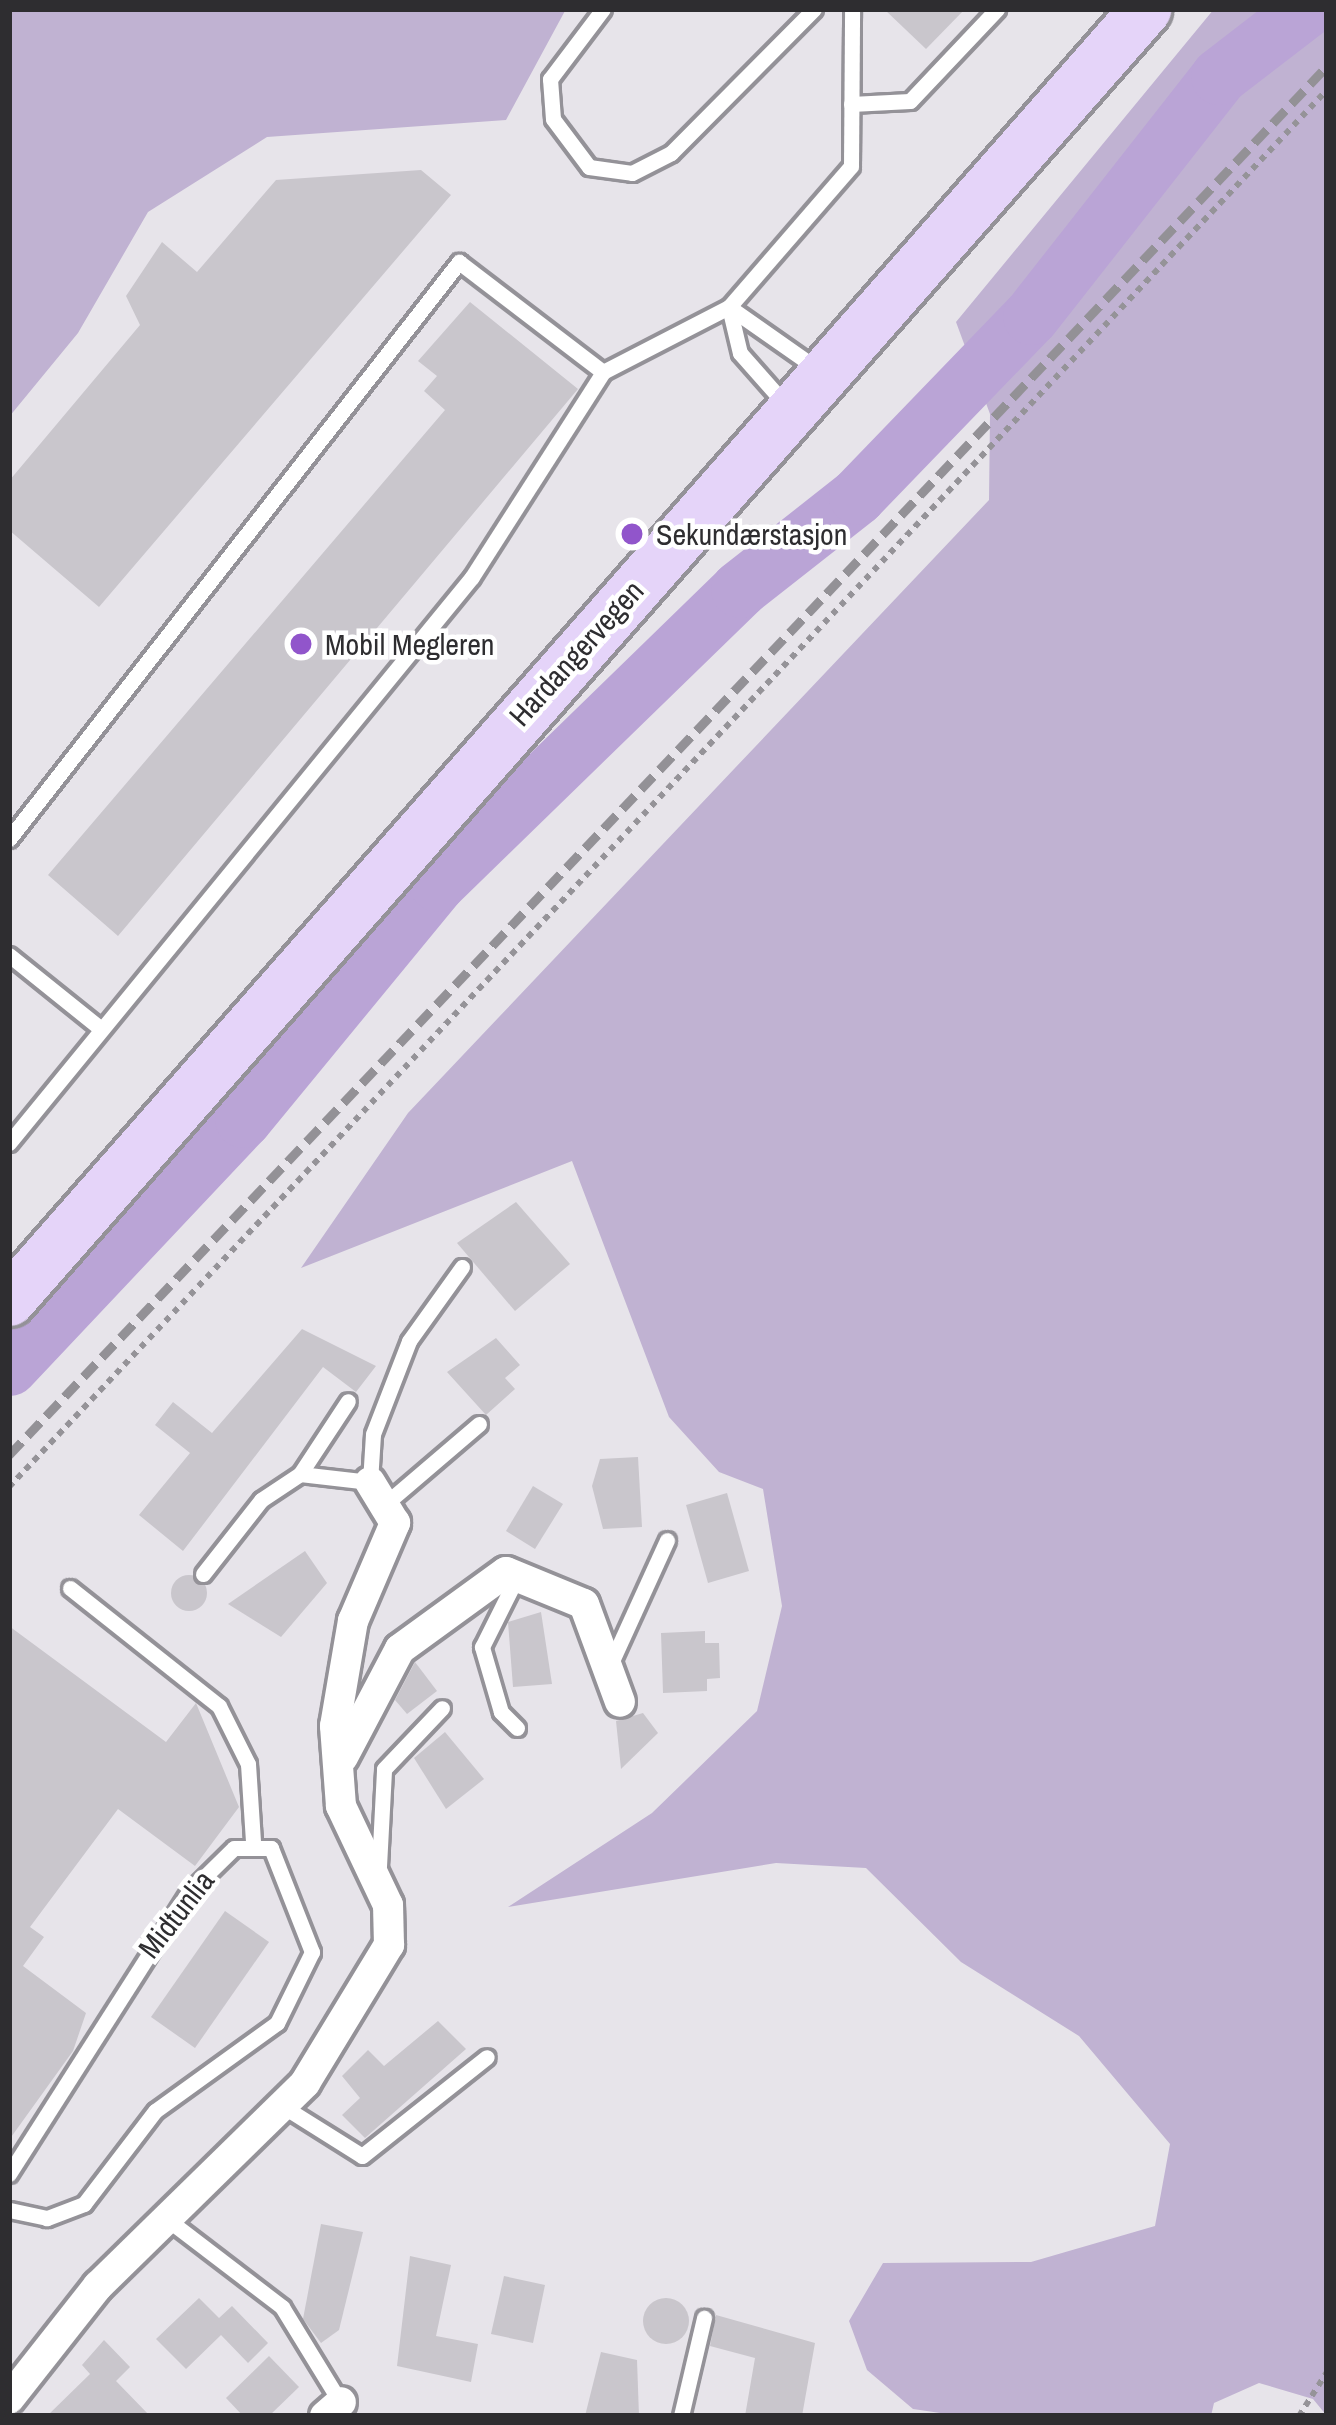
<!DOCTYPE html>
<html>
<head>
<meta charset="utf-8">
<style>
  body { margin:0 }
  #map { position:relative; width:1336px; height:2425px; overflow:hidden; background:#e7e4ea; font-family:"Archivo Narrow",sans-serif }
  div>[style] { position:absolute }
  .green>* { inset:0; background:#c0b2d2 }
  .river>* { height:57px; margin:-28.5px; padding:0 28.5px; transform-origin:28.5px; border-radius:28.5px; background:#baa4d6 }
  .building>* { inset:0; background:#c9c6cc }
  .round { border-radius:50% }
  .path>* { height:6px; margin-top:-3px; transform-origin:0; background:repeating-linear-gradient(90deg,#959398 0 6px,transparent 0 12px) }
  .roads { filter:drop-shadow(3px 0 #949298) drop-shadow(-3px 0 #949298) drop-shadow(0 3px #949298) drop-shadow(0 -3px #949298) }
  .service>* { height:15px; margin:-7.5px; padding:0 7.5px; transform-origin:7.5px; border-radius:7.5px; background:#fff }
  .minor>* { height:30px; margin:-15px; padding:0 15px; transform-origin:15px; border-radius:15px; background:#fff }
  .primary>* { height:51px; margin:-25.5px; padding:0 25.5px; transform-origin:25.5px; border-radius:25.5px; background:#e5d4f9 }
  .rail>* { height:9px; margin-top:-4.5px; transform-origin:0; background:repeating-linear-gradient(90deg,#939196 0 18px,transparent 0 27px) }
  .dots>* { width:33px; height:33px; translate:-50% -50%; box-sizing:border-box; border:6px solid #fff; border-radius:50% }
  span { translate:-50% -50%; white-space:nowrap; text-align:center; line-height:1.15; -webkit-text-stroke:9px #fff; paint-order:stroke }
  .poi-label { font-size:30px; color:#2e2d30 }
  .left { translate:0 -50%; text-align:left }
  .street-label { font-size:30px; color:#2e2d30 }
  .frame { position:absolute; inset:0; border:12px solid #2e2d30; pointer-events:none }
</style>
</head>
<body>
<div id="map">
  <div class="green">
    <div style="clip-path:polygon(9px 9px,566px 9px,506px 120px,267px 137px,148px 212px,78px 333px,9px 417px)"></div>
    <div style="clip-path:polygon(1214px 9px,1327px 9px,1327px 2416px,1313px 2399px,1259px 2383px,1214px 2403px,1211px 2416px,961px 2416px,913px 2409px,867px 2370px,849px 2321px,883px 2263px,1031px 2262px,1155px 2226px,1170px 2144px,1079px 2036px,961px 1962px,866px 1868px,776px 1863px,508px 1907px,652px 1813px,757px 1711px,782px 1606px,763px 1489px,719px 1472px,669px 1417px,572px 1161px,301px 1268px,408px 1113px,989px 500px,990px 414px,956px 322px)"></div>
  </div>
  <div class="river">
    <div style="left:9px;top:1367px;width:341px;rotate:-46.7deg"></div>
    <div style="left:243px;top:1119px;width:306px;rotate:-50.6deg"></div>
    <div style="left:437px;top:883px;width:421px;rotate:-44.2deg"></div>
    <div style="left:739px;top:589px;width:150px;rotate:-38.2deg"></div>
    <div style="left:857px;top:496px;width:250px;rotate:-46deg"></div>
    <div style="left:1031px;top:316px;width:305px;rotate:-51.9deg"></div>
    <div style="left:1219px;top:76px;width:110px;rotate:-37.6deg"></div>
  </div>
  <div class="building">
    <div style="clip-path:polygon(884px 9px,965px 9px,926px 49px)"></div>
    <div style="clip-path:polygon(421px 170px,451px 195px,99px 607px,9px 530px,9px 481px,140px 325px,126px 296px,162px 242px,197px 272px,276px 180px)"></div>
    <div style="clip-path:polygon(470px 302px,578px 389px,118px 936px,48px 875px,445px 410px,424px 391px,437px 376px,418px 361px)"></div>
    <div style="clip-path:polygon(516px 1202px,570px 1264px,515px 1311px,457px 1243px)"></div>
    <div style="clip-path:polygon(302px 1329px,376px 1366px,356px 1392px,323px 1367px,183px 1551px,139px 1515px,190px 1453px,155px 1425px,173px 1402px,212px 1433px)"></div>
    <div style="clip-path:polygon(496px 1338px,520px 1365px,505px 1378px,515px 1389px,486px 1415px,447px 1372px)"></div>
    <div style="clip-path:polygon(638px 1457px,642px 1527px,603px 1529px,592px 1486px,600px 1459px)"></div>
    <div style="clip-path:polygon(533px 1486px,563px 1504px,535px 1549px,506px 1531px)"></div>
    <div style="clip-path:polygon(727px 1493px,749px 1571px,708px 1583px,686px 1505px)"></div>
    <div style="clip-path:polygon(305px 1551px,327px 1583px,281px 1637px,228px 1604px)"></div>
    <div class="round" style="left:171px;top:1575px;width:36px;height:36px"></div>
    <div style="clip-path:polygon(541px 1612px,552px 1684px,513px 1687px,508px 1622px)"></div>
    <div style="clip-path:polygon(9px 1626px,166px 1742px,196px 1703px,239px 1807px,195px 1866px,118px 1809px,30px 1927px,44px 1937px,23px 1966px,86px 2013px,73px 2051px,9px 2140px)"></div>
    <div style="clip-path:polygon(705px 1631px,705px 1643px,719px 1643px,720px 1678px,707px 1679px,707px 1691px,663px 1693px,661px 1633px)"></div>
    <div style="clip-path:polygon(415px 1662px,437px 1691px,407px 1714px,395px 1700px)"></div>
    <div style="clip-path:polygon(643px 1713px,658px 1733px,621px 1769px,616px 1721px)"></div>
    <div style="clip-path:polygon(445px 1732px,484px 1779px,446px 1809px,414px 1758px)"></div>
    <div style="clip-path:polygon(225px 1911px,269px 1942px,195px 2048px,151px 2017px)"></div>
    <div style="clip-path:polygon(438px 2021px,466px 2049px,365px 2138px,342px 2115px,360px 2098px,342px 2076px,368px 2050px,384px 2066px)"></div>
    <div style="clip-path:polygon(321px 2224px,363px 2232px,339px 2330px,321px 2343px,303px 2319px)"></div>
    <div style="clip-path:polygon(410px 2256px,451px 2265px,436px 2336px,478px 2344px,471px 2382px,397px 2366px)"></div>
    <div style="clip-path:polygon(504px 2276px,545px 2285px,533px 2343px,491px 2334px)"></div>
    <div style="clip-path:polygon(199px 2298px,219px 2318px,232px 2306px,268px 2343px,248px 2363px,221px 2335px,186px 2369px,156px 2339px)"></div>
    <div class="round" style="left:643px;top:2298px;width:46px;height:46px"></div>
    <div style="clip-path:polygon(716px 2315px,815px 2343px,802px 2416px,745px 2416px,755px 2358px,710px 2346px)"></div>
    <div style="clip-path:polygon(104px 2340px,130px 2367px,116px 2381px,150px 2416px,47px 2416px,90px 2374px,82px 2365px)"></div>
    <div style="clip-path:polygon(601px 2352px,637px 2360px,639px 2416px,585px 2416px)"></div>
    <div style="clip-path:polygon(269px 2356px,299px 2387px,269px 2416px,243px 2416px,226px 2398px)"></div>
  </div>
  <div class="path">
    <div style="left:9px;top:1487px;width:1921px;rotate:-46.67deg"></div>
    <div style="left:1299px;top:2416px;width:52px;rotate:-57.5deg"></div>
  </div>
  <div class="roads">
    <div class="service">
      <div style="left:603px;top:9px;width:88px;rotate:127.1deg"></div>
      <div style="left:550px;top:79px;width:40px;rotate:85.7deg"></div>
      <div style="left:553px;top:119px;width:60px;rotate:53.1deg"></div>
      <div style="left:589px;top:167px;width:43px;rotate:7.9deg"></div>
      <div style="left:632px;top:173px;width:44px;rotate:-27.1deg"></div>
      <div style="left:671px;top:153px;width:203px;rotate:-45.2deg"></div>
      <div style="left:851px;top:104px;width:59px;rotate:-2.9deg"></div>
      <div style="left:910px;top:101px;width:127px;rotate:-46.6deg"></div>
      <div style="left:729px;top:307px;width:47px;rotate:76.6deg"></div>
      <div style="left:740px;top:353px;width:69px;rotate:48.5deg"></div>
      <div style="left:729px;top:307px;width:110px;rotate:35deg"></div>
      <div style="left:9px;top:839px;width:732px;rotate:-52.05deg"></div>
      <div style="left:459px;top:262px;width:181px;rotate:37.4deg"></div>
      <div style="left:9px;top:955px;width:118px;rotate:38.8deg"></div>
      <div style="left:9px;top:1143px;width:731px;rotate:-50.72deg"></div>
      <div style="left:472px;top:577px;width:243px;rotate:-57.4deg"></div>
      <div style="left:603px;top:372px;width:142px;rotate:-27.3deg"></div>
      <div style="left:729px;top:307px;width:186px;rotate:-49.1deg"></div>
      <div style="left:851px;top:166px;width:157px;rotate:-89.6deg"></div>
      <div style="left:300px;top:1474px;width:87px;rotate:-56.7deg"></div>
      <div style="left:390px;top:1500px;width:117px;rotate:-40.5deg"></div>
      <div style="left:203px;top:1574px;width:94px;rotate:-51.9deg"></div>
      <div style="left:261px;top:1500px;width:47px;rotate:-33.7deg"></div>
      <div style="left:300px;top:1474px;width:70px;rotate:6.5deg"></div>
      <div style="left:370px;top:1482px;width:48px;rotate:-86.4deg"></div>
      <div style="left:373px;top:1434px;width:100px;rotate:-68.8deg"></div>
      <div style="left:409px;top:1341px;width:91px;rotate:-54.4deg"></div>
      <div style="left:70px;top:1588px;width:190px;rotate:38.4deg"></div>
      <div style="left:219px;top:1706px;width:65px;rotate:63.4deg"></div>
      <div style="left:248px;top:1764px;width:78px;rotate:86.3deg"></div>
      <div style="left:611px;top:1663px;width:135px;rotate:-65.5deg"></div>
      <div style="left:517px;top:1728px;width:23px;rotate:-135deg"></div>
      <div style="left:501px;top:1712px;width:68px;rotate:-106.3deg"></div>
      <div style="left:482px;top:1647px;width:80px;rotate:-63.4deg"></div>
      <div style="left:379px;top:1866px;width:97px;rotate:-87deg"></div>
      <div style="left:384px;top:1769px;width:84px;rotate:-46.4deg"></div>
      <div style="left:284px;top:2107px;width:92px;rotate:32.1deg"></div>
      <div style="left:362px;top:2156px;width:159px;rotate:-38.4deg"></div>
      <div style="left:9px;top:2174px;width:333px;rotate:-57.5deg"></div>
      <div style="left:188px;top:1893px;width:64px;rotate:-44.4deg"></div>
      <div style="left:234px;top:1848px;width:37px"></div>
      <div style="left:271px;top:1848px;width:112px;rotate:68.5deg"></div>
      <div style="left:312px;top:1952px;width:79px;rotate:116.2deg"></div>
      <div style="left:277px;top:2023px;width:150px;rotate:144.2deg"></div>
      <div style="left:155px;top:2111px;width:117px;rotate:127.4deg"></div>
      <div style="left:84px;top:2204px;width:40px;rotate:159deg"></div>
      <div style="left:47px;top:2218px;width:39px;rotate:-168deg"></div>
      <div style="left:167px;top:2219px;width:145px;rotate:37.4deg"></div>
      <div style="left:282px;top:2307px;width:115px;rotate:58.5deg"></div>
      <div style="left:681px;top:2416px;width:101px;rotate:-76.8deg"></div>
    </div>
    <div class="minor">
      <div style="left:343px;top:1757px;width:122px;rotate:-62.2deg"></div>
      <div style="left:400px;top:1649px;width:131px;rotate:-36deg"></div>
      <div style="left:506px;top:1572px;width:84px;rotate:22.3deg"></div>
      <div style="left:584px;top:1604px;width:104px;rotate:69.8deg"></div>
      <div style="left:9px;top:2399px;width:144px;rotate:-51.8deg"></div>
      <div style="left:98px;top:2286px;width:290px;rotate:-44.4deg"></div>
      <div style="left:305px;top:2083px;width:162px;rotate:-58.7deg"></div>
      <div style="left:389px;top:1945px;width:40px;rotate:-91.4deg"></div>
      <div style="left:388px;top:1905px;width:110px;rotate:-115.4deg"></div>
      <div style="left:341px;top:1806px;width:80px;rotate:-94.3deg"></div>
      <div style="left:335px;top:1726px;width:107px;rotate:-80.3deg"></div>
      <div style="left:353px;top:1621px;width:107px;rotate:-66.8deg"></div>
      <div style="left:395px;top:1523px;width:48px;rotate:-121.4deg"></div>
      <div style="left:325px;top:2416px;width:21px;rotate:-41deg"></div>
    </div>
    <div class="primary">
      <div style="left:9px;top:1300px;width:1720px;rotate:-48.65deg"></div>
    </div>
  </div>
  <div class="rail">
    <div style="left:9px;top:1455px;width:1915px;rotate:-46.5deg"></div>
  </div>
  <div class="dots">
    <div style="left:632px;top:534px;background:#9155cb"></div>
    <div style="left:301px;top:644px;background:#9155cb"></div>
  </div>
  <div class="poi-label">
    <span class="left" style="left:656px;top:534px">Sekundærstasjon</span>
    <span class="left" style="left:325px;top:644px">Mobil Megleren</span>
  </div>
  <div class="street-label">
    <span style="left:576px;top:653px;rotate:-48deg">Hardangervegen</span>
    <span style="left:176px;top:1914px;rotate:-52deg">Midtunlia</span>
  </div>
  <div class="frame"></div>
</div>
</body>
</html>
